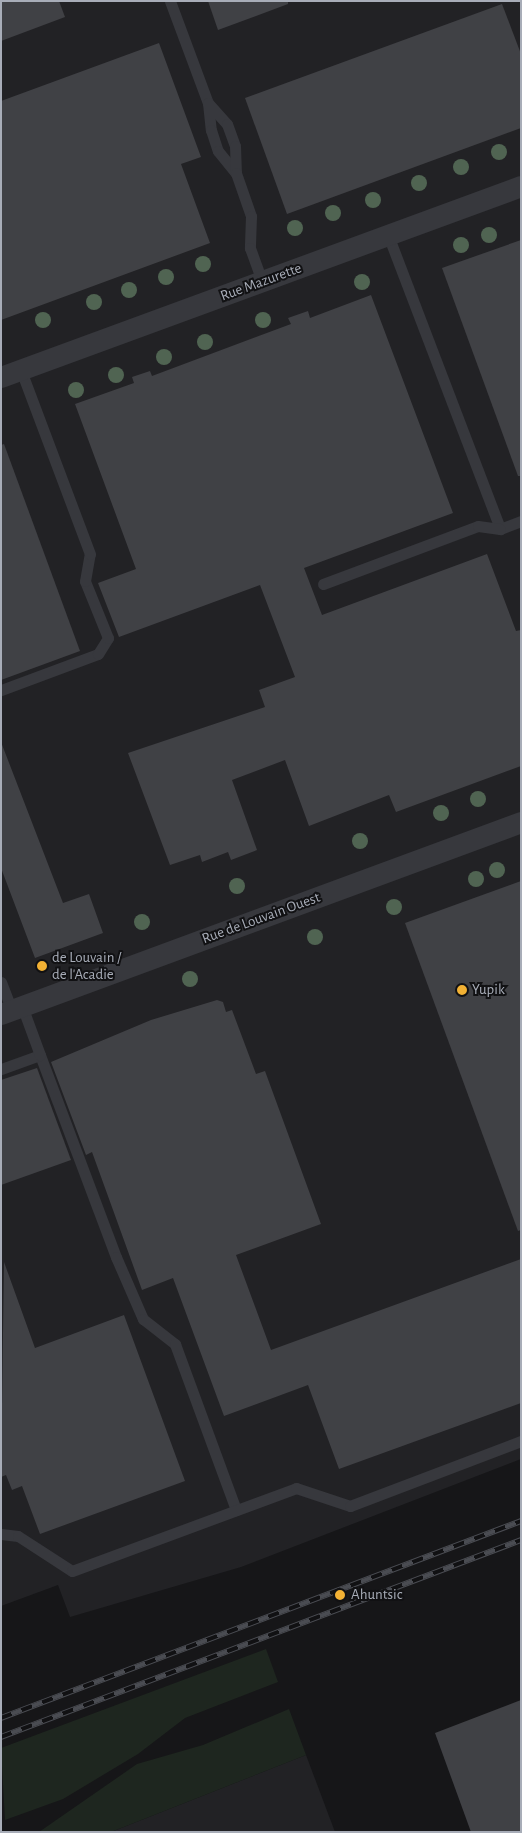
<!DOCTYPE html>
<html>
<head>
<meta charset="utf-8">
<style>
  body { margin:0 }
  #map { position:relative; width:522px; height:1833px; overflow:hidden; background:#161618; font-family:"Alegreya Sans",sans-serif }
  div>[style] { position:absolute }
  .built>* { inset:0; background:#222225 }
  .green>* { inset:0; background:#1e261f }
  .building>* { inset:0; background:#404145 }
  .lane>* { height:11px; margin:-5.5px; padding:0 5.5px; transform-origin:5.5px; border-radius:5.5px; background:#37383d }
  .street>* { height:21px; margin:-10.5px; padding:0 10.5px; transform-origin:10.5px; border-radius:10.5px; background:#37383d }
  .rail>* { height:5.5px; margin-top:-2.75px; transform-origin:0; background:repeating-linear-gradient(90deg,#111113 0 11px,#4a4c52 0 22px); box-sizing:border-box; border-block:1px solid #4a4c52 }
  .trees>* { width:16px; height:16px; margin:-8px; border-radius:50%; background:#506452 }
  .dots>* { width:14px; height:14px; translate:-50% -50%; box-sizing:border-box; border:2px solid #111113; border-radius:50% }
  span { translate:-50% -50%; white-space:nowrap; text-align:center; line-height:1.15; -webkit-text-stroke:4px #111113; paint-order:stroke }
  .street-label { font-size:15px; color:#a8adb8 }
  .poi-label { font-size:15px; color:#a8adb8 }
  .left { translate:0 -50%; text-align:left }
  .frame { position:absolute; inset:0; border:2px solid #a8adb8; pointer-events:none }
</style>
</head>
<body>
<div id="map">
  <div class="built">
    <div style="clip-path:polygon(1px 1px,521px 1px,521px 1459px,241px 1567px,70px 1617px,58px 1585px,1px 1606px)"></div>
    <div style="clip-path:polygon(306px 1755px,335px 1832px,111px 1832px)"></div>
  </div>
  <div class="green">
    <div style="clip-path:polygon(266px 1649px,278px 1682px,185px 1718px,138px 1754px,63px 1799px,5px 1820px,1px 1748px)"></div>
    <div style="clip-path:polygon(289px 1709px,306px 1755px,111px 1832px,39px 1832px,137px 1764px,203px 1745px)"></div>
  </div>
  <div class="building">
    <div style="clip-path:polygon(1px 1px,59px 1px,65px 17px,1px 41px)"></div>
    <div style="clip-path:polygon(208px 1px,288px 1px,288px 4px,218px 30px)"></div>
    <div style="clip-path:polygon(502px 4px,521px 54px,521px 128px,287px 214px,245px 98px)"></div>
    <div style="clip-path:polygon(159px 43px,201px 157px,181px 164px,210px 243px,1px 320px,1px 101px)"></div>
    <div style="clip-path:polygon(521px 240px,521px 476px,518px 476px,442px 268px)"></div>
    <div style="clip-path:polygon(371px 295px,453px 513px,304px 568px,322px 615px,487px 554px,516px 631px,521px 630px,521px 766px,396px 812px,389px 795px,309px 826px,285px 760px,232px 780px,257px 850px,231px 860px,228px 852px,202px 862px,200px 855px,170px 865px,128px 753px,265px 707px,259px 690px,295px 677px,260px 585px,119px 637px,98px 583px,136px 569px,75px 404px,134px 383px,132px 377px,150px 371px,152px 376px,291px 324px,288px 318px,308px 311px,310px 318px)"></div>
    <div style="clip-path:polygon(4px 444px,80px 651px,1px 680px,1px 445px)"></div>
    <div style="clip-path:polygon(1px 742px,63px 903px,89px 894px,103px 933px,35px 958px,1px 868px)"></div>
    <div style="clip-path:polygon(521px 881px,521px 1230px,518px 1231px,405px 923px)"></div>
    <div style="clip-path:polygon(217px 1000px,223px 1002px,226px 1012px,232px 1010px,256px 1074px,265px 1071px,321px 1224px,236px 1255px,271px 1350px,521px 1259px,521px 1403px,339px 1469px,308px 1385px,224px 1416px,173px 1278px,142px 1290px,92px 1152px,86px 1155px,51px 1062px,151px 1020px)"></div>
    <div style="clip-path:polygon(37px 1068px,71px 1160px,1px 1185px,1px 1080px)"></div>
    <div style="clip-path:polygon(4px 1262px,35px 1348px,124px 1315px,185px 1481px,40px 1534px,22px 1486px,12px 1490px,6px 1475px,1px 1477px)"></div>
    <div style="clip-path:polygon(521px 1700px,521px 1832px,471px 1832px,435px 1733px)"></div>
  </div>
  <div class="lane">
    <div style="left:170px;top:1px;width:109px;rotate:69.6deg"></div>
    <div style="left:208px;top:103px;width:27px;rotate:84deg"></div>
    <div style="left:211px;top:130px;width:22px;rotate:72deg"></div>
    <div style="left:218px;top:151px;width:28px;rotate:51deg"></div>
    <div style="left:208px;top:103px;width:28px;rotate:48deg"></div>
    <div style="left:227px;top:124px;width:23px;rotate:70deg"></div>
    <div style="left:235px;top:146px;width:27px;rotate:88deg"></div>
    <div style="left:236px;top:173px;width:46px;rotate:70.8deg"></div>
    <div style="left:251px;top:216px;width:32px;rotate:92deg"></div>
    <div style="left:250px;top:248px;width:35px;rotate:70deg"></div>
    <div style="left:388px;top:235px;width:315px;rotate:69.1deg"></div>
    <div style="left:500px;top:529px;width:22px;rotate:-21deg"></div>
    <div style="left:323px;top:584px;width:165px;rotate:-20.5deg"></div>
    <div style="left:478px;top:526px;width:22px;rotate:8deg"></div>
    <div style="left:1px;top:690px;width:103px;rotate:-20.4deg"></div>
    <div style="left:98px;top:654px;width:19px;rotate:-58deg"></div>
    <div style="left:108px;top:638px;width:61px;rotate:-112deg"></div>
    <div style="left:85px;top:581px;width:27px;rotate:-80deg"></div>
    <div style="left:90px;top:554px;width:197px;rotate:-110.6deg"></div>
    <div style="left:1px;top:982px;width:30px;rotate:69deg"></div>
    <div style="left:40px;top:1055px;width:216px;rotate:69.4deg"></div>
    <div style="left:116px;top:1257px;width:68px;rotate:66.5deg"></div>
    <div style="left:143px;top:1319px;width:41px;rotate:38deg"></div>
    <div style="left:175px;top:1344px;width:177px;rotate:69.8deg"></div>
    <div style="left:1px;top:1069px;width:41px;rotate:-19.7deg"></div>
    <div style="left:40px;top:1055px;width:52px;rotate:-110.2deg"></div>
    <div style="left:1px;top:1534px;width:17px;rotate:7deg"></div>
    <div style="left:18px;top:1536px;width:64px;rotate:32.9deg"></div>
    <div style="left:72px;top:1571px;width:239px;rotate:-20.3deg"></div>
    <div style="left:296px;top:1488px;width:57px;rotate:18.4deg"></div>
    <div style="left:350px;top:1506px;width:183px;rotate:-20.8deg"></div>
  </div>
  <div class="street">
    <div style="left:1px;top:377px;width:554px;rotate:-20.17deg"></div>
    <div style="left:1px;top:1014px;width:554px;rotate:-20.27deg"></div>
  </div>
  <div class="rail">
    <div style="left:1px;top:1718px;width:556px;rotate:-20.75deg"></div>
    <div style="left:1px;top:1737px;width:556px;rotate:-20.75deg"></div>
  </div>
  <div class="trees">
    <div style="left:499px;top:152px"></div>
    <div style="left:461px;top:167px"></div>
    <div style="left:419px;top:183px"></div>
    <div style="left:373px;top:200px"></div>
    <div style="left:333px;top:213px"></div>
    <div style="left:295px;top:228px"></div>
    <div style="left:489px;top:235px"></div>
    <div style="left:461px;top:245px"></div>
    <div style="left:203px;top:264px"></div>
    <div style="left:166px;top:277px"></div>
    <div style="left:362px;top:282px"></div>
    <div style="left:129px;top:290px"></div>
    <div style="left:94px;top:302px"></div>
    <div style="left:43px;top:320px"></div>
    <div style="left:263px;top:320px"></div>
    <div style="left:205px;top:342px"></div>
    <div style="left:164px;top:357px"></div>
    <div style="left:116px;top:375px"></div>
    <div style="left:76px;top:390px"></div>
    <div style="left:478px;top:799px"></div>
    <div style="left:441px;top:813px"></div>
    <div style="left:360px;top:841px"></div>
    <div style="left:497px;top:870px"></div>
    <div style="left:476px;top:879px"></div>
    <div style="left:237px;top:886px"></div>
    <div style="left:394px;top:907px"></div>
    <div style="left:142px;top:922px"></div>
    <div style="left:315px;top:937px"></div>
    <div style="left:190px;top:979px"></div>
  </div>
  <div class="dots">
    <div style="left:42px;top:966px;background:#f2b134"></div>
    <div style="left:462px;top:990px;background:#f2b134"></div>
    <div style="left:340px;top:1595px;background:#f2b134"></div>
  </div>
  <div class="street-label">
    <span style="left:261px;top:282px;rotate:-20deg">Rue Mazurette</span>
    <span style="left:261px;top:918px;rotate:-20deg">Rue de Louvain Ouest</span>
  </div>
  <div class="poi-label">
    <span class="left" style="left:52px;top:966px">de Louvain /<br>de l'Acadie</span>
    <span class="left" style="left:472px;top:990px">Yupik</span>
    <span class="left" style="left:351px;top:1595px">Ahuntsic</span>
  </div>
  <div class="frame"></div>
</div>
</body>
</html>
